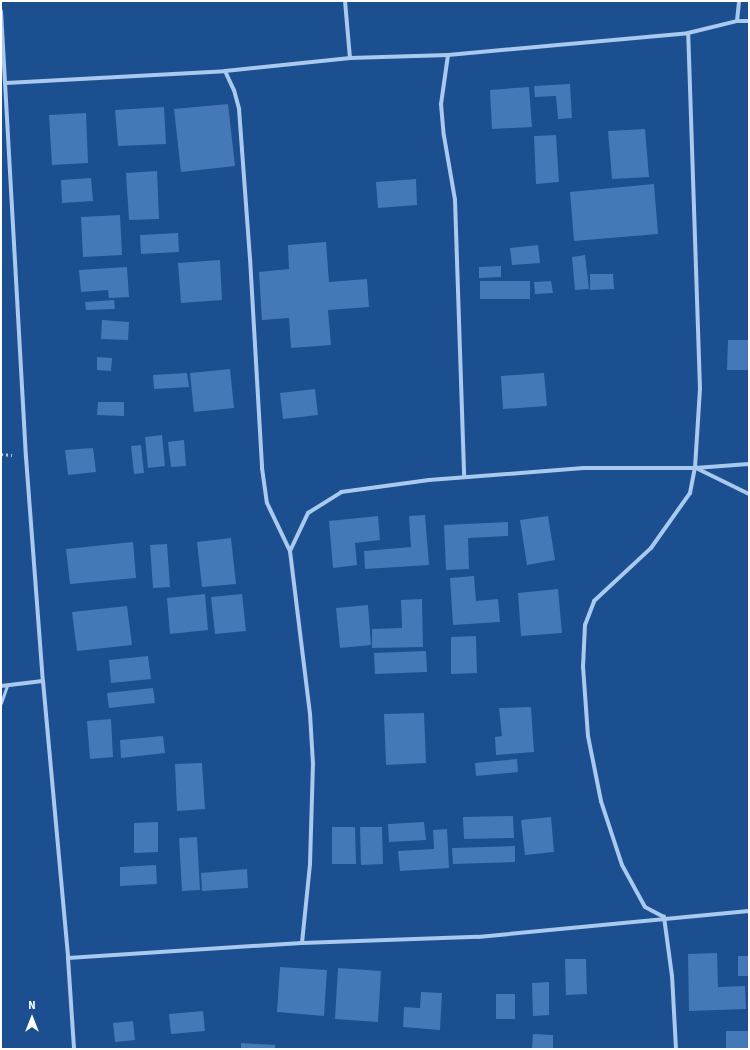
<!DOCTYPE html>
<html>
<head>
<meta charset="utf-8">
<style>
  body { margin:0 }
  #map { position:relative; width:750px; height:1050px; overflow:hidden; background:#1b4f8f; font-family:"Source Sans 3",sans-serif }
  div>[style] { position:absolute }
  .building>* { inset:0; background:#4478b7 }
  .path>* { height:2.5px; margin-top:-1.25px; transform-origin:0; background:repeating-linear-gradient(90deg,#a9c9ee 0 2px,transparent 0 5px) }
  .service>* { height:3px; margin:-1.5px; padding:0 1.5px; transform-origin:1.5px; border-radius:1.5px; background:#a9c9ee }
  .minor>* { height:4px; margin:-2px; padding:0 2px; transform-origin:2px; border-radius:2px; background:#a9c9ee }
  span { translate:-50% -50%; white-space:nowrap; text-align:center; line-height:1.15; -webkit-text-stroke:4px #1b4f8f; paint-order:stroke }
  .frame { position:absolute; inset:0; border:2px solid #fff; pointer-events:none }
  .north { position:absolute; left:12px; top:998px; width:40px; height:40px; -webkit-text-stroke:3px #1b4f8f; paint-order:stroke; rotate:0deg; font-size:11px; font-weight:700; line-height:16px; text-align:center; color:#fff }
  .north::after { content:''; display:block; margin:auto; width:14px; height:18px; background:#fff; clip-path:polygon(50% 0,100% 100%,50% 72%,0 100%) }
</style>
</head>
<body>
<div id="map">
  <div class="building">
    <div style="clip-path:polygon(570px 84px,572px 118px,558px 119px,556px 96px,535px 97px,534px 86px)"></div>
    <div style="clip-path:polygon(529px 87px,532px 127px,492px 129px,490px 90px)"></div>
    <div style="clip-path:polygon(228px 104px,235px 166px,181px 172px,174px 109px)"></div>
    <div style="clip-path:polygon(164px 107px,166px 144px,118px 146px,115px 110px)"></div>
    <div style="clip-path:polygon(86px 113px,88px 163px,52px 165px,49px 115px)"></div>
    <div style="clip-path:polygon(645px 129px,649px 177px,612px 179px,608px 131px)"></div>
    <div style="clip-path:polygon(556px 135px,559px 182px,536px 184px,534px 136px)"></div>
    <div style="clip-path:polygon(157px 171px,159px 219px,129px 220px,126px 173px)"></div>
    <div style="clip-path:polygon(91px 178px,93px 201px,62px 203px,61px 180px)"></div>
    <div style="clip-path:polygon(416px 179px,417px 205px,378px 208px,376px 182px)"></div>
    <div style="clip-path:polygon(654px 184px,658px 234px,574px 241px,570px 192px)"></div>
    <div style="clip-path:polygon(120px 215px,122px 255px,83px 257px,81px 217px)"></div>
    <div style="clip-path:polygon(178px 233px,179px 252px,141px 254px,140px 235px)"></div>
    <div style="clip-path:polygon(326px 242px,329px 282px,367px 279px,369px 307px,328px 310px,331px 345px,291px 348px,289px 318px,262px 320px,259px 272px,289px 269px,288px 245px)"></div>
    <div style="clip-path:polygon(538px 245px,540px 263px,512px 265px,510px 248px)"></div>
    <div style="clip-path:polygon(585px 255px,589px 289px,575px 290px,572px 257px)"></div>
    <div style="clip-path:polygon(220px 260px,222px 300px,181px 303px,178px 263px)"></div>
    <div style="clip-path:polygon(501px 266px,501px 277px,479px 278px,479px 267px)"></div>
    <div style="clip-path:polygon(127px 267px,129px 297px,109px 298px,108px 290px,81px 292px,79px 270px)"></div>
    <div style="clip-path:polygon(590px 274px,613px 274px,614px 289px,590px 290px)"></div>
    <div style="clip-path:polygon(480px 281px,530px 281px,530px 299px,480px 299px)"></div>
    <div style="clip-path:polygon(551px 281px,553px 293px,535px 294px,534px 282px)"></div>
    <div style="clip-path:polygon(114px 300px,115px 309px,86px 310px,85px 302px)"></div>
    <div style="clip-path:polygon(102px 320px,129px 322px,128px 340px,101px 339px)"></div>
    <div style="clip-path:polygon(728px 340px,749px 340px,749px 370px,727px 370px)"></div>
    <div style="clip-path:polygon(97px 357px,112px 358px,111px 371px,97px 370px)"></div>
    <div style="clip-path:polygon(230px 369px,234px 408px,194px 412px,190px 373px)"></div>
    <div style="clip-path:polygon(187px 373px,189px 387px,154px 389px,153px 375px)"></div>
    <div style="clip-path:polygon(544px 373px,547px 406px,503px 409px,501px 376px)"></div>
    <div style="clip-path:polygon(315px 389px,318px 415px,283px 419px,280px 393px)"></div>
    <div style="clip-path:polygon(98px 402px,124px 402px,124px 416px,97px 415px)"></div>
    <div style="clip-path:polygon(162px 435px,165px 466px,148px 468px,145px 437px)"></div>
    <div style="clip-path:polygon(184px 440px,186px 466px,171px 467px,168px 442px)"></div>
    <div style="clip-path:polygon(141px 445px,144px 473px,134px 474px,131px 446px)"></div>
    <div style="clip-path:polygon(93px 448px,96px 472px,68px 475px,65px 450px)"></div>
    <div style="clip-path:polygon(425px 515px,429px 565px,365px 569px,364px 551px,411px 547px,409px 516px)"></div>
    <div style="clip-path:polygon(378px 516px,380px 540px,355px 543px,357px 565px,333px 568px,329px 521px)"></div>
    <div style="clip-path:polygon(548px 516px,555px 560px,527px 565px,520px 520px)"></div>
    <div style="clip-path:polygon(508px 522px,508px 536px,468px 538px,469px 569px,446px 570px,444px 525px)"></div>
    <div style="clip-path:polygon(231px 538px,236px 584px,202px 587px,197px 542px)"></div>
    <div style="clip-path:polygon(133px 542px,136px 578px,70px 584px,66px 549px)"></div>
    <div style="clip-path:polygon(167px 544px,170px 587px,153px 588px,150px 545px)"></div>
    <div style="clip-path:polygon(474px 576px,476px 601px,498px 599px,500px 622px,453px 625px,450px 578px)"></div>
    <div style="clip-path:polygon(558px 589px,562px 633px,521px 636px,518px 593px)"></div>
    <div style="clip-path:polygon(205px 594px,208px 630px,170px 634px,167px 598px)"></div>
    <div style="clip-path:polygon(242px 594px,246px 631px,215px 634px,211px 597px)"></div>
    <div style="clip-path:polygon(422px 599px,423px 647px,372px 648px,372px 629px,402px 628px,401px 600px)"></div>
    <div style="clip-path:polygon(368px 605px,371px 645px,340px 648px,336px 608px)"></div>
    <div style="clip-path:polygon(127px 606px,132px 645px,77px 651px,72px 612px)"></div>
    <div style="clip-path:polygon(476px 636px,477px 673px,451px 674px,451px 637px)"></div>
    <div style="clip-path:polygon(426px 651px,427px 672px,375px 674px,374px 653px)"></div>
    <div style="clip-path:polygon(148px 656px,151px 679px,111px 683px,109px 660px)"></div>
    <div style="clip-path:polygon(153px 688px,155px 703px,109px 708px,107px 693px)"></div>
    <div style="clip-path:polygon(531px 707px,534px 752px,496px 755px,495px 737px,502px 736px,499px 708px)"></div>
    <div style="clip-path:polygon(424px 713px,426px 763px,386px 765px,384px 714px)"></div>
    <div style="clip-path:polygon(111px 719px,113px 757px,90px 759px,87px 721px)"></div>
    <div style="clip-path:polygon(163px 736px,165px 753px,121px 758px,120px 740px)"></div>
    <div style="clip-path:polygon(517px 759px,518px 772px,476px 776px,475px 763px)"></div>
    <div style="clip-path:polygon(202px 763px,205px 809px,177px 811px,175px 764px)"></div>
    <div style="clip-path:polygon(513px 816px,514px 838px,464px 839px,463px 817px)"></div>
    <div style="clip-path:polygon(551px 817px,554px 852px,525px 855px,521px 820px)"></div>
    <div style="clip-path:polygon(158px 822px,158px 852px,134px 853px,134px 823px)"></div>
    <div style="clip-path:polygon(424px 822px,426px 840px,389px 842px,388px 824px)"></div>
    <div style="clip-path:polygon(332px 827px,355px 827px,356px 864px,332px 864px)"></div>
    <div style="clip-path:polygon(360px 827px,382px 827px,383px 864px,361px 865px)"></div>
    <div style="clip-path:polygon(447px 829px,449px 868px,400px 871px,398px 851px,434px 849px,433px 830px)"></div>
    <div style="clip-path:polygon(197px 837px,200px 890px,182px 891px,179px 838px)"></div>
    <div style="clip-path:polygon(515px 846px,515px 862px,453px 864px,452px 848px)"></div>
    <div style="clip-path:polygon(156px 865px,157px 884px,120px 886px,120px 867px)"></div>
    <div style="clip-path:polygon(247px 869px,248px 888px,202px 891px,201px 873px)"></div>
    <div style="clip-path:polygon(717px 953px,718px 987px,745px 986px,746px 1009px,689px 1011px,688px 954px)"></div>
    <div style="clip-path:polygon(738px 956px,749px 956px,749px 976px,738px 976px)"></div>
    <div style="clip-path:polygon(565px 959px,586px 959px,587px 994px,566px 995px)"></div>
    <div style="clip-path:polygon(280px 967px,327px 970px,324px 1016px,277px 1012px)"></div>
    <div style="clip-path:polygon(338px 968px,381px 971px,378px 1022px,335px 1019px)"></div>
    <div style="clip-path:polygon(549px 982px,549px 1015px,533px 1016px,532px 983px)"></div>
    <div style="clip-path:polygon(421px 992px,442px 993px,440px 1030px,403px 1027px,404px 1007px,420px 1008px)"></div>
    <div style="clip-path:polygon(496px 994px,515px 994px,515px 1019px,496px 1019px)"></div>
    <div style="clip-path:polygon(203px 1011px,205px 1031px,171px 1034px,169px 1014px)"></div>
    <div style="clip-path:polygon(133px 1021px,135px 1040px,115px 1042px,113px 1023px)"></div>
    <div style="clip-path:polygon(726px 1031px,749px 1031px,749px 1049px,726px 1049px)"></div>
    <div style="clip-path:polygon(533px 1034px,553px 1035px,553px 1049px,532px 1049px)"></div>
    <div style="clip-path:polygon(241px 1043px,275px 1045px,275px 1049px,241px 1049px)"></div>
  </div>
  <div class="path">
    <div style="left:1px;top:454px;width:11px;rotate:5deg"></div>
  </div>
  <div class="service">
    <div style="left:1px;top:703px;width:18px;rotate:-71deg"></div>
  </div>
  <div class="minor">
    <div style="left:345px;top:1px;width:57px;rotate:85deg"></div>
    <div style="left:1px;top:11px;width:447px;rotate:86.8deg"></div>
    <div style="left:26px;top:457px;width:225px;rotate:85.7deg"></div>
    <div style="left:43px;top:681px;width:278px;rotate:84.8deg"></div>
    <div style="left:68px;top:958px;width:91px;rotate:86.2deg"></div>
    <div style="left:737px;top:21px;width:20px;rotate:-84deg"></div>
    <div style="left:448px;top:55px;width:49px;rotate:98.1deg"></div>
    <div style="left:441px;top:104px;width:32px;rotate:85deg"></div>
    <div style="left:444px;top:136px;width:65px;rotate:80.2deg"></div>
    <div style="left:455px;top:200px;width:277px;rotate:88.1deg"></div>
    <div style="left:225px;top:71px;width:21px;rotate:65deg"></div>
    <div style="left:234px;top:90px;width:20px;rotate:75deg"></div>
    <div style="left:239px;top:109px;width:149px;rotate:85.8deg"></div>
    <div style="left:250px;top:258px;width:210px;rotate:86.7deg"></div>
    <div style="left:262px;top:468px;width:35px;rotate:82deg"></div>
    <div style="left:267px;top:503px;width:53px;rotate:64.4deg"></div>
    <div style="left:6px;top:83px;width:219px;rotate:-3.1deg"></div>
    <div style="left:225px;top:71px;width:126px;rotate:-5.9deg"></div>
    <div style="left:350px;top:58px;width:98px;rotate:-1.8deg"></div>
    <div style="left:448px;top:55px;width:241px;rotate:-5.2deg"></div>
    <div style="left:688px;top:33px;width:50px;rotate:-13.8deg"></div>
    <div style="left:737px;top:21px;width:12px"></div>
    <div style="left:696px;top:468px;width:59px;rotate:26.1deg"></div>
    <div style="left:1px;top:686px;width:42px;rotate:-6.8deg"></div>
    <div style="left:302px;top:943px;width:79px;rotate:-84.2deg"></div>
    <div style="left:310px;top:864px;width:100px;rotate:-88.3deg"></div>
    <div style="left:313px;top:764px;width:50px;rotate:-93.4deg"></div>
    <div style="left:310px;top:714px;width:164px;rotate:-97deg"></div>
    <div style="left:290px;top:551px;width:42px;rotate:-64.7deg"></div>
    <div style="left:308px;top:513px;width:39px;rotate:-32deg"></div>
    <div style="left:341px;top:492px;width:89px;rotate:-7.8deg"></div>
    <div style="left:429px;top:480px;width:155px;rotate:-4.4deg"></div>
    <div style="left:584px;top:468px;width:111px"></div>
    <div style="left:695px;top:468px;width:54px;rotate:-4.2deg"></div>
    <div style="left:68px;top:958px;width:234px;rotate:-3.7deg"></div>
    <div style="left:302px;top:943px;width:176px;rotate:-2deg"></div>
    <div style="left:478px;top:937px;width:272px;rotate:-5.5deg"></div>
    <div style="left:676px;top:1049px;width:73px;rotate:-93.1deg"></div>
    <div style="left:672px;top:976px;width:60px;rotate:-97.7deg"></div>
    <div style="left:664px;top:917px;width:21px;rotate:-152deg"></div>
    <div style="left:645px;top:907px;width:48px;rotate:-118.7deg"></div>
    <div style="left:622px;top:865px;width:67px;rotate:-108.2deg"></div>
    <div style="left:601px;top:801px;width:66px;rotate:-101.3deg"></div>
    <div style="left:588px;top:736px;width:69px;rotate:-94.1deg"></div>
    <div style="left:583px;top:667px;width:42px;rotate:-87.3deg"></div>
    <div style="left:585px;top:625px;width:26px;rotate:-69deg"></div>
    <div style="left:594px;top:601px;width:78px;rotate:-42.9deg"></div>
    <div style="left:651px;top:548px;width:67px;rotate:-54.7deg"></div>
    <div style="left:690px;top:493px;width:25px;rotate:-79deg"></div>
    <div style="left:695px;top:468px;width:79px;rotate:-86.4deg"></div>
    <div style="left:700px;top:389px;width:356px;rotate:-91.9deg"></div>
  </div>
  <div class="frame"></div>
  <div class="north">N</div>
</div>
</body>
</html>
